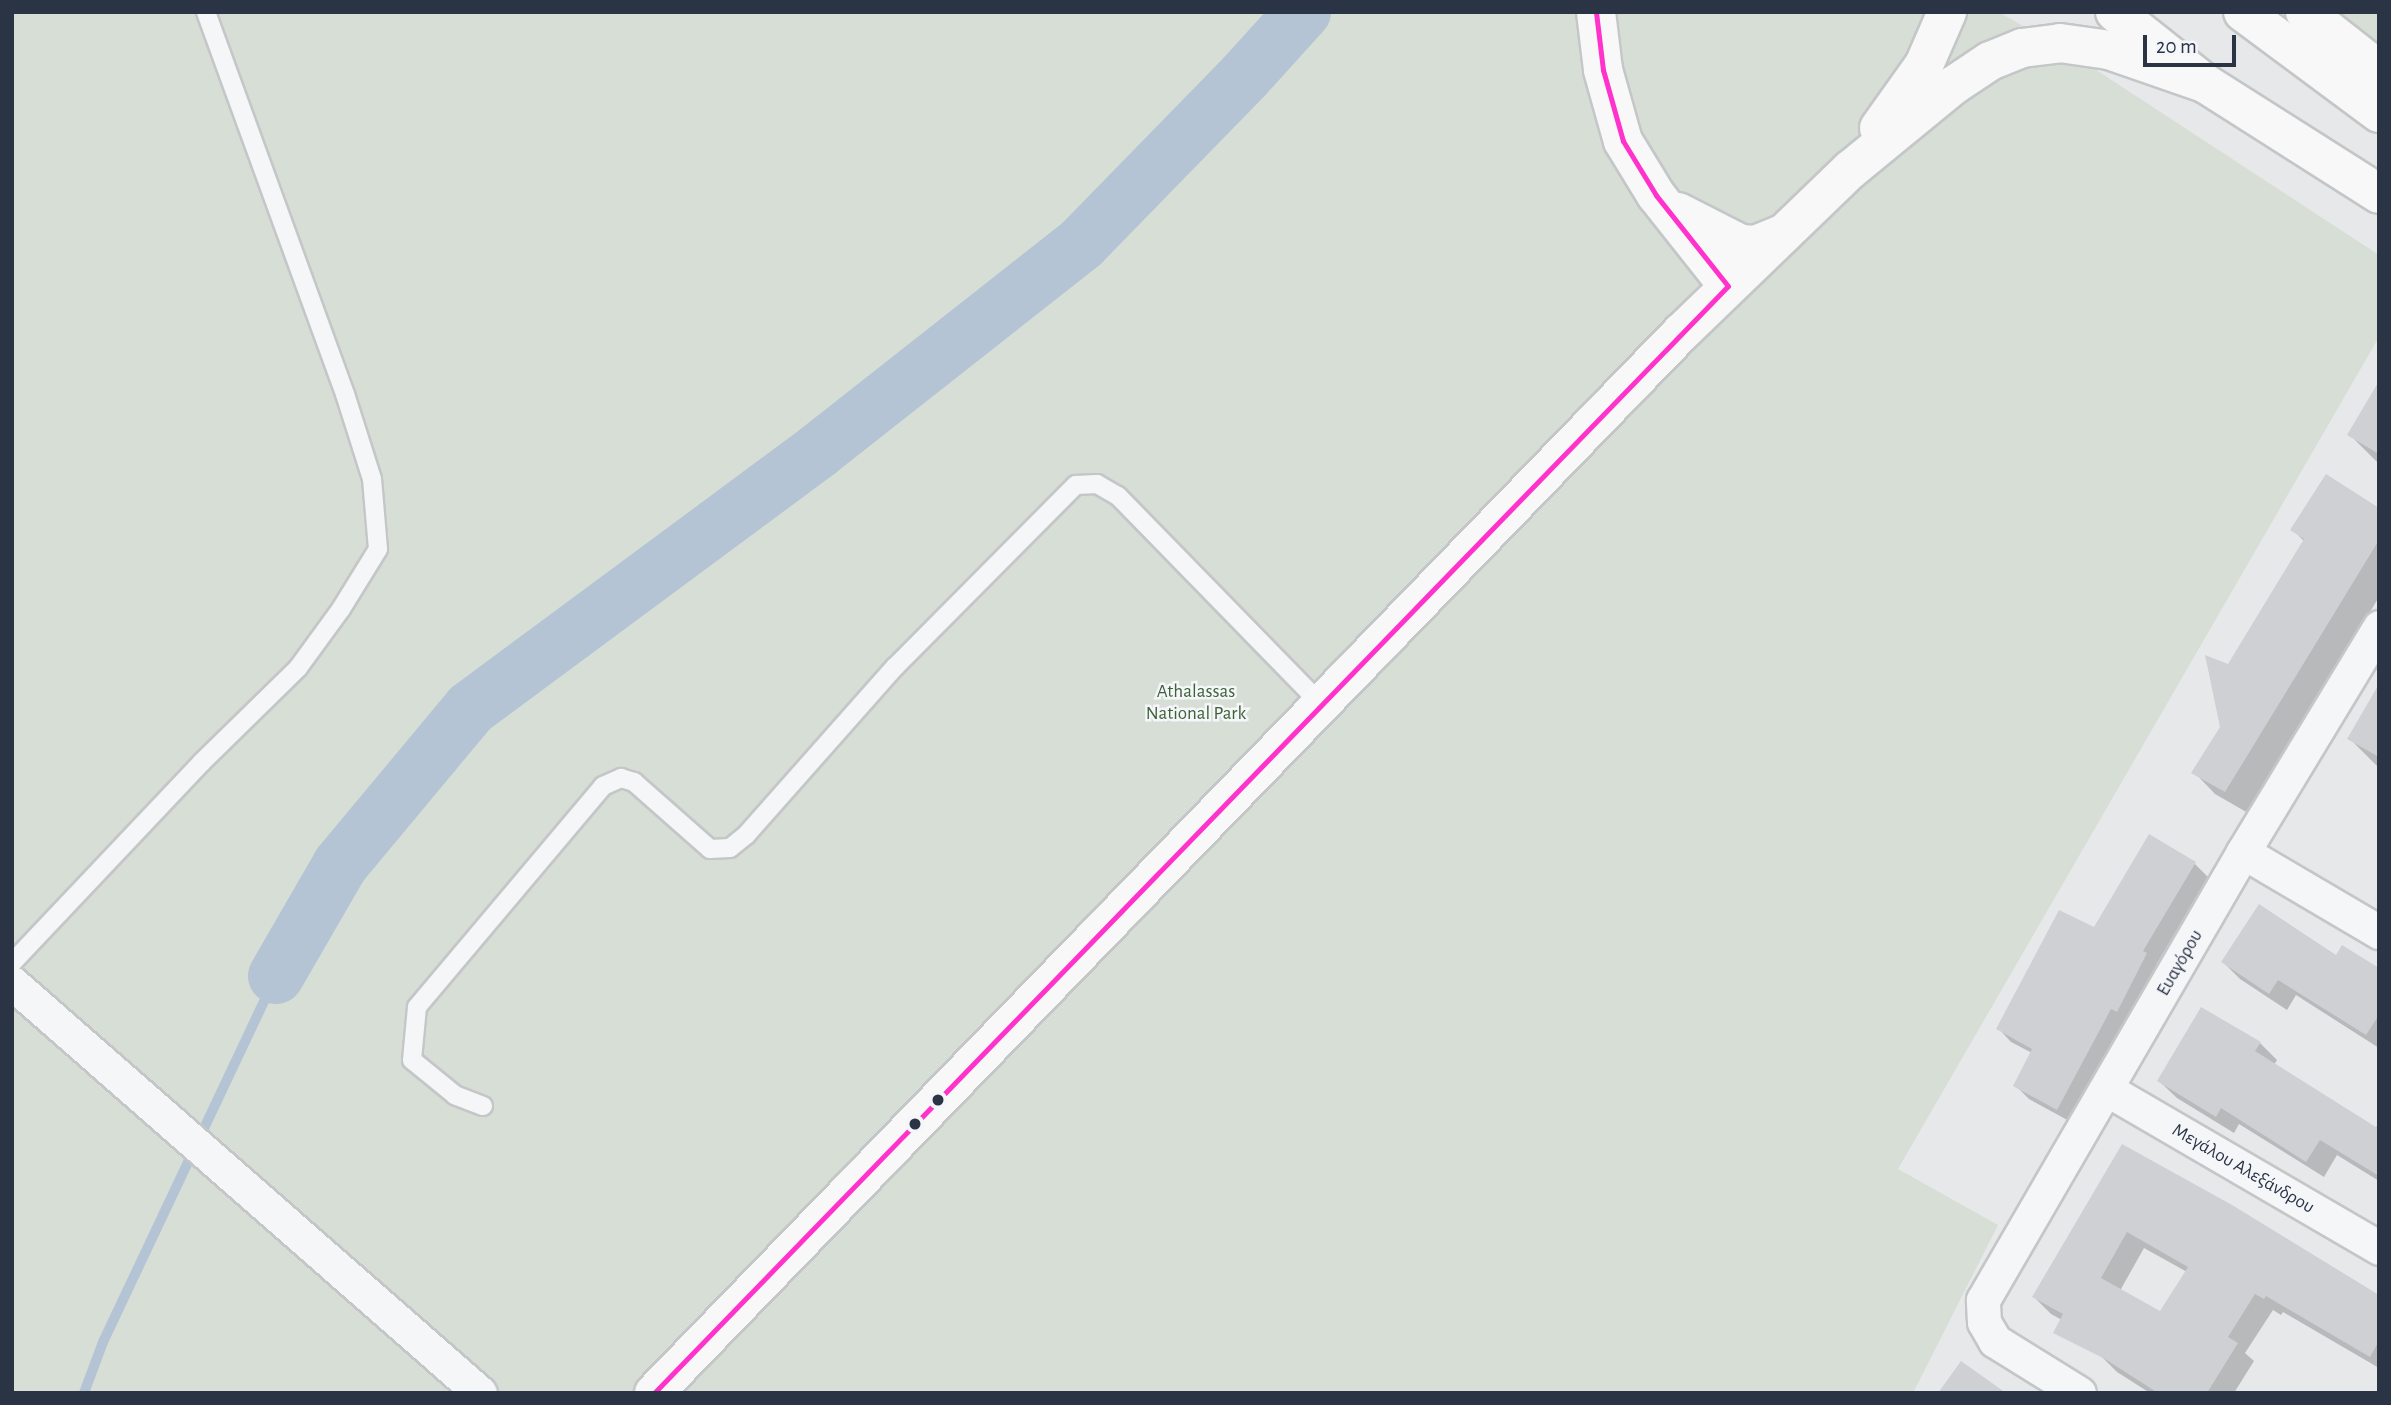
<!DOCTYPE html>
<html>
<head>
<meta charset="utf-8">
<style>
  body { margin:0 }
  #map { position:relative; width:2391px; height:1405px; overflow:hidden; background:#e6e8ea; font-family:"Alegreya Sans",sans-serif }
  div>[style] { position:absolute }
  .green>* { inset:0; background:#d6ded6 }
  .shadow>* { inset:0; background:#0003 }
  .stream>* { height:10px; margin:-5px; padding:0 5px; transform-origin:5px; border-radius:5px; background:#b4c4d5 }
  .river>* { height:56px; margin:-28px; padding:0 28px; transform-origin:28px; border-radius:28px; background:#b4c4d5 }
  .building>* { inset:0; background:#ced0d3 }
  .roads { filter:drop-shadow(2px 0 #c4c6c8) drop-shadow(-2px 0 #c4c6c8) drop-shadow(0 2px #c4c6c8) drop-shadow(0 -2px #c4c6c8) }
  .lane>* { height:18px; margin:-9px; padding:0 9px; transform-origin:9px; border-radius:9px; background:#f5f6f7 }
  .street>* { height:33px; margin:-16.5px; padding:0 16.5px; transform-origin:16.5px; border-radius:16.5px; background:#f5f6f7 }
  .secondary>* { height:38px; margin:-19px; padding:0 19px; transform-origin:19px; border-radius:19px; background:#f8f8f8 }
  .highway>* { height:38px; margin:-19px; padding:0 19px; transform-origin:19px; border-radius:19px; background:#f8f8f8 }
  .bus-1>* { height:5px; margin:-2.5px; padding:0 2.5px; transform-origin:2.5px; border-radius:2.5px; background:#f3c }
  .dots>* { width:19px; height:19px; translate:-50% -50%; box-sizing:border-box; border:4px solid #f4f6f9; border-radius:50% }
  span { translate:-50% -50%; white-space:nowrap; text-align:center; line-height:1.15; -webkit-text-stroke:5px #f4f6f9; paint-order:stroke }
  .park-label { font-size:19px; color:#3f6138 }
  .street-label { font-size:19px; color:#2b3445 }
  .frame { position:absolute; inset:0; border:14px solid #2b3445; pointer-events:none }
  .scale { position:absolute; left:2143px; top:35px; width:93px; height:32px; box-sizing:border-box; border:4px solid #2b3445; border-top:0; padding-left:9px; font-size:21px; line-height:24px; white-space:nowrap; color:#2b3445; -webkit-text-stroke:5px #f4f6f9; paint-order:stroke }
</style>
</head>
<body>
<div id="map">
  <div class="green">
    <div style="clip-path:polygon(12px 12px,1999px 12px,2084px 62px,2379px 255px,2379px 337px,1898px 1169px,1998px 1225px,1913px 1393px,12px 1393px)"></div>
    <div style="clip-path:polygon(2318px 12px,2379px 12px,2379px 61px)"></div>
  </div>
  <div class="shadow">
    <div style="clip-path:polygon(2379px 385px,2379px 464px,2349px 434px)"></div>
    <div style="clip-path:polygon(2379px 510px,2379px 597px,2248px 813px,2215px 794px,2194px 772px,2222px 727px,2229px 666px,2305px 542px,2292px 529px)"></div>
    <div style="clip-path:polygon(2379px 688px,2379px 768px,2350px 739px)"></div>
    <div style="clip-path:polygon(2194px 863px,2208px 877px,2156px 965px,2159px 969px,2131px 1024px,2125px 1021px,2071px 1122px,2029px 1099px,2015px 1085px,2032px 1053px,2011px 1042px,1998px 1028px,2094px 929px)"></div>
    <div style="clip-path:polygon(2337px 957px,2379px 970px,2379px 1048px,2296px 995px,2287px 1010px,2240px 979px,2223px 962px)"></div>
    <div style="clip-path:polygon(2260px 1043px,2277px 1060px,2274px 1065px,2375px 1129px,2379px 1123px,2379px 1181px,2337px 1155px,2324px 1177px,2239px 1124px,2234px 1133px,2177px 1098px,2159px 1081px)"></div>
    <div style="clip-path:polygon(2122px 1146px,2379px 1298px,2379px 1368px,2283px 1312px,2281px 1315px,2273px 1310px,2245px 1353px,2254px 1361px,2234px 1393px,2150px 1393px,2117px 1372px,2100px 1355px,2161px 1313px,2187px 1272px,2144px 1248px,2121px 1289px,2089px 1335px,2051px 1314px,2034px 1297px)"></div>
  </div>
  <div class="stream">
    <div style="left:84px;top:1393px;width:54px;rotate:-69.6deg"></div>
    <div style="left:103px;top:1342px;width:405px;rotate:-64.7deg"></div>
  </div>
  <div class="river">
    <div style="left:276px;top:976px;width:128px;rotate:-60deg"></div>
    <div style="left:340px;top:865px;width:204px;rotate:-50.2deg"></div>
    <div style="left:471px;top:708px;width:432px;rotate:-36.5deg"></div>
    <div style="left:818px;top:451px;width:336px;rotate:-38.2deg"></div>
    <div style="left:1082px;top:243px;width:232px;rotate:-45.7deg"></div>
    <div style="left:1244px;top:77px;width:88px;rotate:-47.8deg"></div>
  </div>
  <div class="building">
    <div style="clip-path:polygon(2379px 381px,2379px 454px,2347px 435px)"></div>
    <div style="clip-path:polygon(2326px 474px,2379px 508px,2379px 540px,2225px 792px,2191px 773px,2220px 727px,2205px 655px,2228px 664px,2304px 539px,2290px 530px)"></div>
    <div style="clip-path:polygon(2379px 684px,2379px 757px,2347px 739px)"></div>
    <div style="clip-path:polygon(2149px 834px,2196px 862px,2143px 951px,2147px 953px,2117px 1012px,2111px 1009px,2057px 1110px,2013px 1086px,2032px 1049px,1996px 1029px,2059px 910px,2094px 927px)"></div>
    <div style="clip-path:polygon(2259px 904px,2336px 955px,2342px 945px,2379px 968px,2379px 1015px,2366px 1035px,2278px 980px,2269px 994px,2221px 962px)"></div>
    <div style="clip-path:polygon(2201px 1007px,2261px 1042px,2255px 1051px,2379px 1129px,2379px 1176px,2320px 1140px,2306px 1162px,2221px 1108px,2216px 1117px,2157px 1081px)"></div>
    <div style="clip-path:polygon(evenodd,2122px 1144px,2232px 1205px,2379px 1295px,2379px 1341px,2370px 1357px,2266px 1296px,2264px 1299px,2255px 1294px,2228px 1337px,2238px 1343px,2207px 1393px,2158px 1393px,2105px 1359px,2053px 1333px,2063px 1314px,2032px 1297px,2122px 1144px,2127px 1232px,2188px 1267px,2160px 1311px,2101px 1278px,2127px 1232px)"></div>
    <div style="clip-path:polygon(1961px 1361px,2006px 1393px,1938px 1393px)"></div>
  </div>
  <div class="roads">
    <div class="lane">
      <div style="left:12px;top:963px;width:275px;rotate:-46.6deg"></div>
      <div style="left:201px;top:763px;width:136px;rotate:-44.4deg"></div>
      <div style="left:298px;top:668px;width:73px;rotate:-53.9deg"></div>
      <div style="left:341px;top:609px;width:70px;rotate:-58.3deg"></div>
      <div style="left:378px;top:549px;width:70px;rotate:-94.9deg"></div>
      <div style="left:372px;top:479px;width:89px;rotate:-107.6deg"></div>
      <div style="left:345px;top:394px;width:407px;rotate:-110deg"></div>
      <div style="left:483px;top:1106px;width:30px;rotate:-159deg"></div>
      <div style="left:455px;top:1095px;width:55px;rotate:-140.9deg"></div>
      <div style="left:412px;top:1060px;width:53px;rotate:-84.6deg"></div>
      <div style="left:417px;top:1007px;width:289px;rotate:-49.9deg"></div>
      <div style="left:603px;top:786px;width:20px;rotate:-24deg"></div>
      <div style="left:621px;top:778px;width:14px;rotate:17deg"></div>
      <div style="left:634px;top:782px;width:101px;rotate:41.4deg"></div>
      <div style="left:710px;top:849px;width:20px;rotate:-3deg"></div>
      <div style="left:730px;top:848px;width:22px;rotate:-39deg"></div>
      <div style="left:747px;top:834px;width:223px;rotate:-48.5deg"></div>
      <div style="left:895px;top:667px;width:257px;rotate:-45.2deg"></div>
      <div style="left:1076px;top:485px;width:21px;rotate:-3deg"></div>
      <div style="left:1097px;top:484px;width:24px;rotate:30deg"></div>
      <div style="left:1118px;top:496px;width:292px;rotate:45.7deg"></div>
    </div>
    <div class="street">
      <div style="left:2243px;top:852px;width:158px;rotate:30.5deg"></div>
      <div style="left:12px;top:983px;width:622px;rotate:41.22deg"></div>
      <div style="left:2108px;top:1090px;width:314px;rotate:30.2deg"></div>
      <div style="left:2079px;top:1393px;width:99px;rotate:-148.2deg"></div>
      <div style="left:1995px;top:1341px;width:22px;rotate:-120deg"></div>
      <div style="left:1984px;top:1322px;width:22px;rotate:-93deg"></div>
      <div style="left:1983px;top:1300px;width:518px;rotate:-59.87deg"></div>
      <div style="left:2243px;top:852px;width:263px;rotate:-58.8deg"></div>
    </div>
    <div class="secondary">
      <div style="left:1596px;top:12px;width:58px;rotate:83.1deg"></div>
      <div style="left:1603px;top:70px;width:74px;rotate:74.3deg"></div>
      <div style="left:1623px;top:141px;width:63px;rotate:58.6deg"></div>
      <div style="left:1656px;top:195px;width:116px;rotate:51.6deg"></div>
      <div style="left:1879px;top:128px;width:77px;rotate:-54.5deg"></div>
      <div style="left:1924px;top:65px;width:58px;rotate:-66.5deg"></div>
      <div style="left:1678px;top:212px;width:71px;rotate:26.9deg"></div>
      <div style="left:1741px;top:244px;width:14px;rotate:4deg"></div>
      <div style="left:1755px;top:245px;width:31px;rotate:-22deg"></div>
      <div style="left:654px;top:1393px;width:1476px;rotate:-45.91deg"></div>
      <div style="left:1681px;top:333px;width:235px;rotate:-44deg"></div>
      <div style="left:1850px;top:170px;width:134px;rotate:-39.3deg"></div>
      <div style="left:1954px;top:85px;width:43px;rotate:-33.7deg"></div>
      <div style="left:1990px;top:61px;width:35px;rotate:-22deg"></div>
      <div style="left:2022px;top:48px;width:38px;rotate:-7deg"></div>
      <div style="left:2060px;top:43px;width:49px;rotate:8.1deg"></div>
      <div style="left:2109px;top:50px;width:97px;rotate:19.2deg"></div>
    </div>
    <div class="highway">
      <div style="left:2115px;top:12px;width:116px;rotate:38.4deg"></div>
      <div style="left:2206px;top:84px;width:205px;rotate:32.4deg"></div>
      <div style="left:2243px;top:12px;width:169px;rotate:36.6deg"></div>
      <div style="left:2305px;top:12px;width:94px;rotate:38.1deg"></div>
    </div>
  </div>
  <div class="bus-1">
    <div style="left:654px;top:1393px;width:1542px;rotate:-45.87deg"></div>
    <div style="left:1728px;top:286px;width:116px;rotate:-128.4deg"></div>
    <div style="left:1656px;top:195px;width:63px;rotate:-121.4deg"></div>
    <div style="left:1623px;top:141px;width:74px;rotate:-105.7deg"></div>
    <div style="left:1603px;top:70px;width:58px;rotate:-96.9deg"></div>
  </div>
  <div class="dots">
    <div style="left:938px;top:1100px;background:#2b3445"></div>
    <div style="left:915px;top:1124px;background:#2b3445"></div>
  </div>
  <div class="park-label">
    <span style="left:1196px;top:703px">Athalassas<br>National Park</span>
  </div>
  <div class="street-label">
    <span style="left:2180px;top:963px;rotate:-60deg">Ευαγόρου</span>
    <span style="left:2243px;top:1169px;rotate:30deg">Μεγάλου Αλεξάνδρου</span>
  </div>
  <div class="frame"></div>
  <div class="scale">20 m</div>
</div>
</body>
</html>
